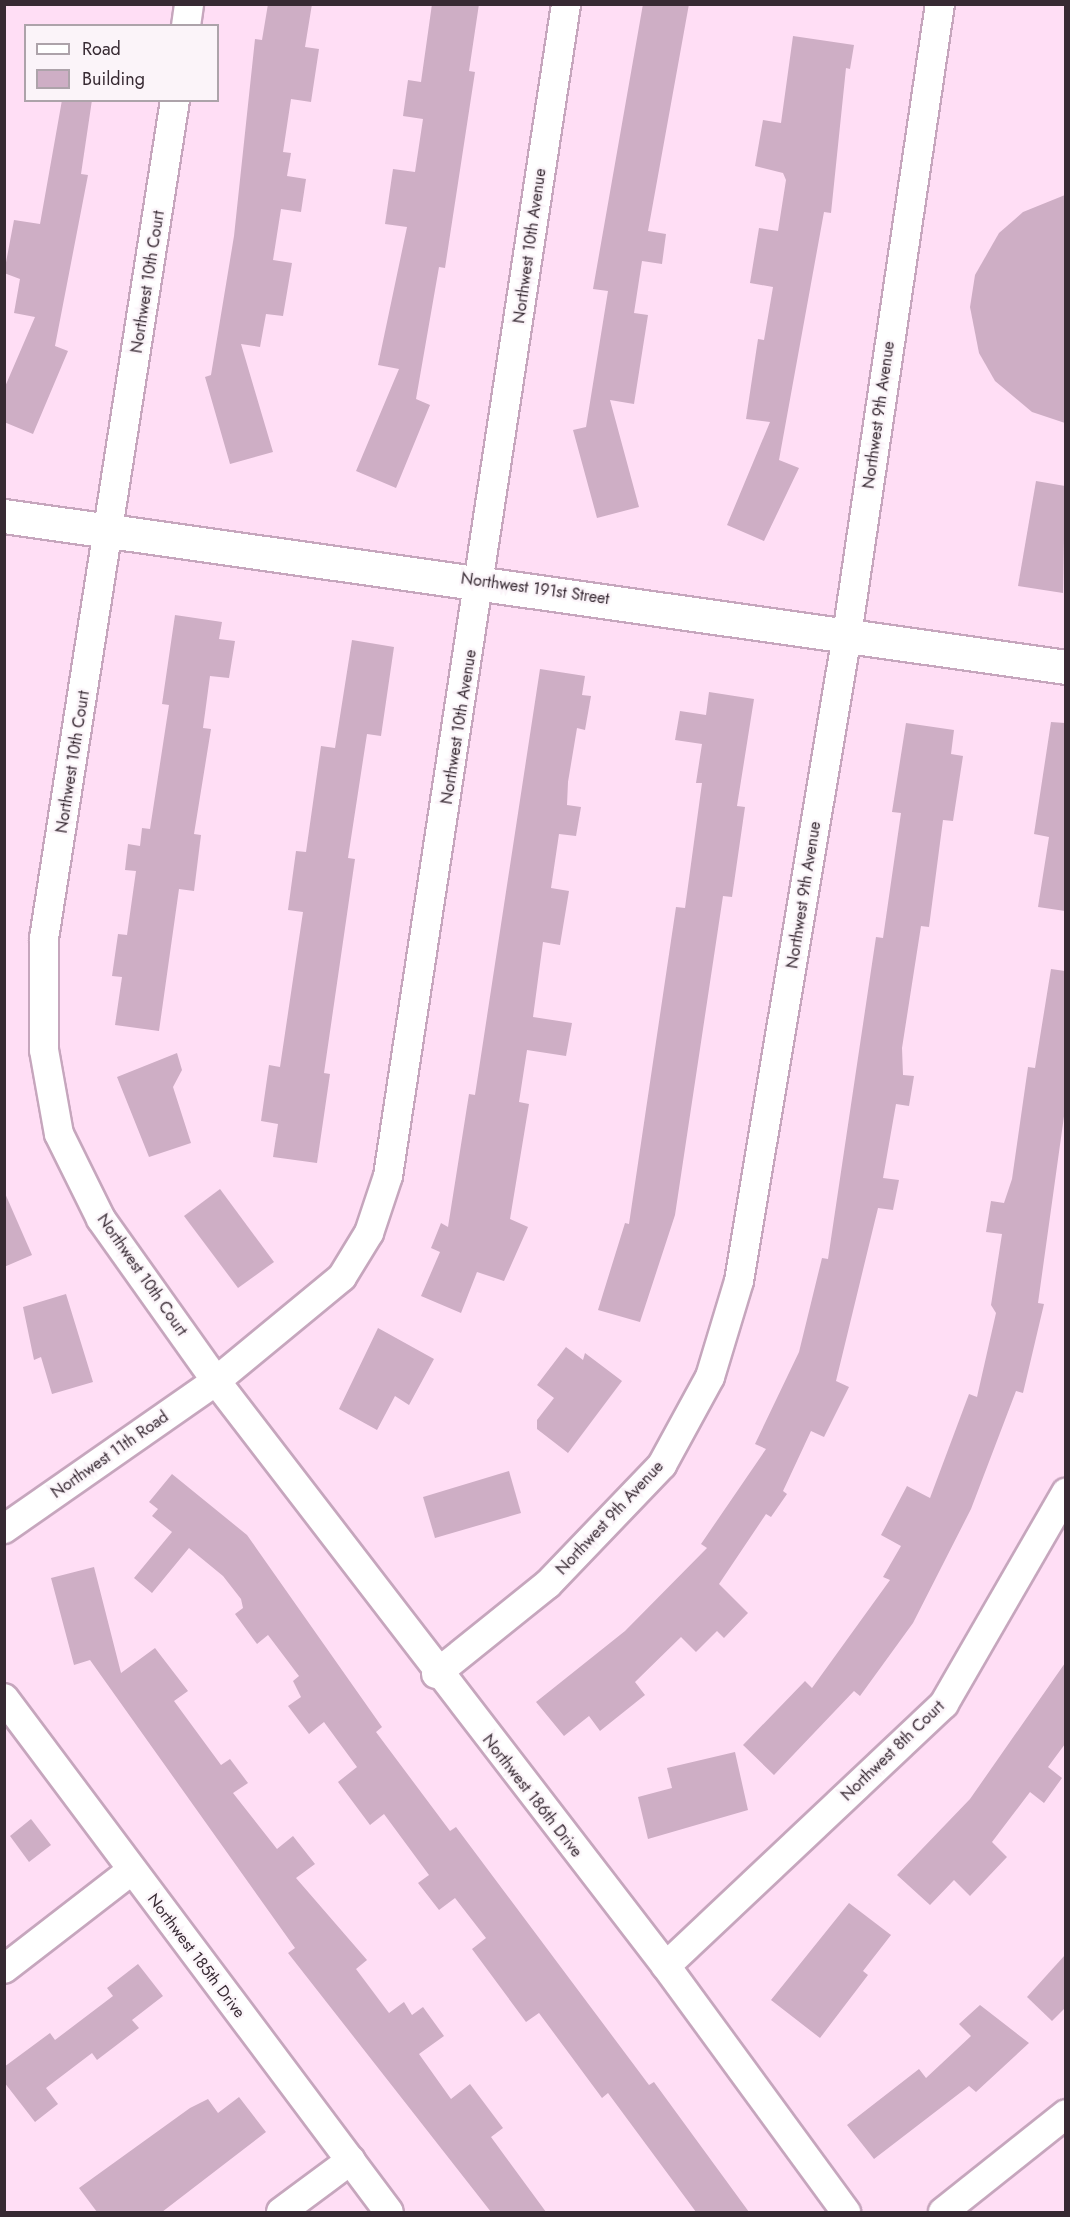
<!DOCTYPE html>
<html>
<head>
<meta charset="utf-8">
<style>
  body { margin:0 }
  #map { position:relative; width:1070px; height:2217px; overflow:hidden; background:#ffdef5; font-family:Jost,sans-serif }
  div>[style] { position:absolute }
  .building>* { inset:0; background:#ceaec5 }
  .roads { filter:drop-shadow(2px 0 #c6a6bd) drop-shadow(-2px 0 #c6a6bd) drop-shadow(0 2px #c6a6bd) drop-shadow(0 -2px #c6a6bd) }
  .minor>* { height:28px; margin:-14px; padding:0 14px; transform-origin:14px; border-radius:14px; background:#fff }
  .tertiary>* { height:33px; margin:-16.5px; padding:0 16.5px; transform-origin:16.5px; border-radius:16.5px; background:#fff }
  span { translate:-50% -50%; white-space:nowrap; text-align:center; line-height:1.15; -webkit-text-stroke:4.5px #fbf4f9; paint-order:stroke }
  .street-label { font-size:16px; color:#372a33 }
  .frame { position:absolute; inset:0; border:6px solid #372a33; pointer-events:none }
  .legend { position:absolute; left:24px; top:24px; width:195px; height:78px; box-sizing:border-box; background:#fbf4f9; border:2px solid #ada3aa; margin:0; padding:8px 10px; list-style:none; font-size:18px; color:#372a33 }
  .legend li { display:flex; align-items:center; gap:12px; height:30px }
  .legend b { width:30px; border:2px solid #ada3aa }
</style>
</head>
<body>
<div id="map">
  <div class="building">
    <div style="clip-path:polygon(268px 4px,312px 4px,305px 47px,319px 49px,311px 102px,291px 99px,283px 152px,291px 153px,287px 176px,306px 179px,301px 212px,281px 209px,273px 260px,292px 263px,283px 316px,266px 314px,260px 347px,241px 344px,273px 452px,230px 464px,205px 377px,211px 375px,234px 236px,255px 39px,262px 40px)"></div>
    <div style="clip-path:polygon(432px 4px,479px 4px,469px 71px,475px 72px,445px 268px,439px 267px,416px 399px,430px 405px,396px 488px,356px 471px,399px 369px,378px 365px,407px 227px,385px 224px,393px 169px,415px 172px,423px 119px,403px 116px,408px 80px,421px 82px)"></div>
    <div style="clip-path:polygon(643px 4px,689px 4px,648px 231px,666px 234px,662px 264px,642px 261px,634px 313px,648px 315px,634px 404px,610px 400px,639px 507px,597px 518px,573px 430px,586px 427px,608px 291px,593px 289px)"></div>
    <div style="clip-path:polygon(793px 36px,854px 45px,850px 69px,846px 68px,831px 213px,824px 212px,779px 460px,799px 468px,764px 541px,727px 525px,770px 422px,746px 419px,758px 339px,764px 340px,773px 287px,750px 283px,759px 228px,778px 231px,786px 180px,783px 173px,755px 166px,763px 120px,781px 123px)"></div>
    <div style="clip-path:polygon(62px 100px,92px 100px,81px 174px,88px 175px,55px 346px,68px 351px,33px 434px,4px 422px,4px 389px,35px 317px,14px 313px,20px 279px,4px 273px,14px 220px,40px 224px)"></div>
    <div style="clip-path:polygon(1065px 195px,1065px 423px,1032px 412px,995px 381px,979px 353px,970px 307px,975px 275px,999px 233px,1023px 212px)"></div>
    <div style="clip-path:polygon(1036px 481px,1065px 486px,1063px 593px,1018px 586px)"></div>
    <div style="clip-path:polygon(175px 615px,222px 622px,219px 639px,235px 641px,229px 678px,210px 676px,203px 728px,211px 729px,194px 834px,201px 835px,194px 891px,179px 889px,159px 1031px,115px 1025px,122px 977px,112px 976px,118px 934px,127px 935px,136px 871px,125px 870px,128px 844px,140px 846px,142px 828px,150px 829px,169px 705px,162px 704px)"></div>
    <div style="clip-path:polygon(352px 640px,394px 647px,381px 736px,367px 734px,348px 858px,355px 859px,324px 1073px,330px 1074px,317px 1163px,273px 1157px,278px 1124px,261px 1121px,269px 1065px,280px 1067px,303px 912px,288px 910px,296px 851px,306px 852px,321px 746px,335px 748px)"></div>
    <div style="clip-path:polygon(540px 669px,585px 676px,582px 695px,591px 696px,585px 730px,577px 728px,568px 782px,567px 805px,581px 807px,576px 836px,559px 834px,551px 888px,569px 891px,560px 945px,543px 942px,533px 1017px,572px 1023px,566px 1056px,527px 1050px,519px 1102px,529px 1104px,510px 1219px,528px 1227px,504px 1281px,477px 1272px,461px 1313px,421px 1296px,440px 1252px,431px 1248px,441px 1223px,448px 1227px,469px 1094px,475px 1095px)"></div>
    <div style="clip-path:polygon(709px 692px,754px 699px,737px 806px,745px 807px,732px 897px,723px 896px,675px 1215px,640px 1322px,598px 1310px,625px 1223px,629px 1224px,676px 907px,685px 908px,702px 783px,696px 783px,702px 744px,675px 740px,680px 711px,706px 715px)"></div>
    <div style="clip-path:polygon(1051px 722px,1065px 723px,1065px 911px,1038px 907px,1049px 837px,1034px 834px)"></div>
    <div style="clip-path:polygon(906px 723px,954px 730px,951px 754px,963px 756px,953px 821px,943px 820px,929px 927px,921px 926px,902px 1048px,903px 1075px,914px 1076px,909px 1106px,896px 1104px,883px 1178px,899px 1180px,893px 1210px,878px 1208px,836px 1381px,849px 1387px,824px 1437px,811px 1431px,783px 1491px,787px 1494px,771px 1517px,766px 1514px,719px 1584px,748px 1613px,724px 1638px,717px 1631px,696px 1652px,681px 1637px,635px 1682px,645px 1695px,600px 1731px,589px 1716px,564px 1736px,536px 1702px,625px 1631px,707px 1548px,701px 1544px,766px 1449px,755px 1444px,799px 1352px,822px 1258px,828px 1259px,876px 937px,883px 938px,901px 813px,892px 812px)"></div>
    <div style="clip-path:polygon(1051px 969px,1065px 971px,1065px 1109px,1038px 1303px,1044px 1304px,1023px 1393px,1016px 1391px,971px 1509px,913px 1623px,860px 1696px,854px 1691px,774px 1775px,743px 1745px,805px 1681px,812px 1688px,890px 1580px,883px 1577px,901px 1546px,881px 1535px,907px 1486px,930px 1498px,969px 1394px,977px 1397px,996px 1313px,991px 1305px,1002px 1234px,986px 1232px,991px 1201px,1004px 1203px,1012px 1179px,1028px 1067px,1035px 1068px)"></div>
    <div style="clip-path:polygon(177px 1053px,182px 1070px,173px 1087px,191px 1143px,149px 1157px,117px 1077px)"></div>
    <div style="clip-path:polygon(220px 1189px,274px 1262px,238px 1288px,184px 1216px)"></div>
    <div style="clip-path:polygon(4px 1191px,32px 1255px,4px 1267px)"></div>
    <div style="clip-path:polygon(66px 1294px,93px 1382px,52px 1394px,41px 1357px,34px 1360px,23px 1307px)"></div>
    <div style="clip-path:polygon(378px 1328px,434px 1359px,409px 1405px,395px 1396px,377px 1430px,339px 1409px)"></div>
    <div style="clip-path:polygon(566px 1347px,583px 1360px,585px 1353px,622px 1381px,568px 1453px,537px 1429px,537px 1420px,554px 1398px,537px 1385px)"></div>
    <div style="clip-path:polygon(509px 1471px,521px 1513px,435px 1538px,423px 1497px)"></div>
    <div style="clip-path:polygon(172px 1474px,247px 1535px,382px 1727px,376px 1732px,450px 1831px,456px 1827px,649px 2085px,654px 2082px,749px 2212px,696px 2212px,608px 2093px,602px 2098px,539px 2013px,526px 2022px,472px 1949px,486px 1938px,455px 1898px,439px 1910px,418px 1883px,429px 1875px,384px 1814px,370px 1825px,338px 1782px,357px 1767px,324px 1722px,309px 1734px,288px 1706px,301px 1697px,293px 1681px,299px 1676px,268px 1635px,257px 1644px,235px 1614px,243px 1608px,241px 1599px,223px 1576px,189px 1548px,152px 1593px,134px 1578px,172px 1532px,152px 1516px,158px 1509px,149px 1502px)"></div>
    <div style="clip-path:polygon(94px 1567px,121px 1673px,155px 1648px,188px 1691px,174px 1701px,221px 1765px,230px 1759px,248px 1783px,233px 1793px,277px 1849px,293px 1836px,315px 1864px,296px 1878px,367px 1960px,356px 1969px,389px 2013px,404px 2002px,412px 2015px,423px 2007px,444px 2036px,419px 2054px,451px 2099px,470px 2084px,503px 2128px,491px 2137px,546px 2212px,491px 2212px,288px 1953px,295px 1948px,90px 1660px,74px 1665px,51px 1578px)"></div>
    <div style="clip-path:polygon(1065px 1663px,1065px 1744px,1048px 1767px,1062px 1778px,1044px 1803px,1030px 1792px,992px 1842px,1007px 1857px,970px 1896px,954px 1880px,930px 1905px,897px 1875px,970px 1799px)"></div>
    <div style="clip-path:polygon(735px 1752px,748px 1810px,648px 1839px,638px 1797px,672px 1788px,667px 1768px)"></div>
    <div style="clip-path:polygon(31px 1819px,51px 1845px,29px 1862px,10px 1836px)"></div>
    <div style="clip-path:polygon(849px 1903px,891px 1935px,863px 1971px,868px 1975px,820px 2038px,771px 2000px)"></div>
    <div style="clip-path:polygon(1065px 1955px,1065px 2008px,1052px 2021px,1027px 1997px)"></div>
    <div style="clip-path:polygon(138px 1964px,163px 1996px,132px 2020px,139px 2028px,97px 2060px,92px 2053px,46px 2088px,58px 2104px,35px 2122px,4px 2082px,4px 2067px,50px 2033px,55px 2040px,113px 1996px,107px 1988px)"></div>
    <div style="clip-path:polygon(980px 2005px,1029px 2043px,976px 2092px,969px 2086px,874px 2159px,847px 2125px,919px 2069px,926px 2078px,971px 2036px,959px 2024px)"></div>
    <div style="clip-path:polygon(239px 2097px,266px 2132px,162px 2212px,97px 2212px,79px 2188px,190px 2108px,208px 2099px,218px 2113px)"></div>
  </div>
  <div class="roads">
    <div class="minor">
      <div style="left:186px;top:26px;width:22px;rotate:-82deg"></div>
      <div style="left:175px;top:100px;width:848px;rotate:98.88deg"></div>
      <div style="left:44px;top:938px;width:112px;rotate:90deg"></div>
      <div style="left:44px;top:1050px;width:85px;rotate:79.9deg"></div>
      <div style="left:59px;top:1134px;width:95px;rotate:63.7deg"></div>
      <div style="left:101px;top:1219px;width:199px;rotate:54.6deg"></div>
      <div style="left:216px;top:1381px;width:738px;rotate:52.43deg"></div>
      <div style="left:666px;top:1966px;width:305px;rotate:53.8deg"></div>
      <div style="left:4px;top:1529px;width:259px;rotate:-34.9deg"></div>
      <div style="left:216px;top:1381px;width:163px;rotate:-39.5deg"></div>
      <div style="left:342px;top:1277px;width:52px;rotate:-58.5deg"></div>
      <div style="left:369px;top:1233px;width:60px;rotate:-71.6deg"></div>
      <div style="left:388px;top:1176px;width:1185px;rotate:-81.36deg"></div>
      <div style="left:436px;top:1674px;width:144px;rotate:-38.8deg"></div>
      <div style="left:548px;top:1584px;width:165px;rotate:-46.2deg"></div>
      <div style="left:662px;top:1465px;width:100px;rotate:-61.4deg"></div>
      <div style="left:710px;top:1377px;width:100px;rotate:-73.2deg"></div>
      <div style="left:739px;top:1281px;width:655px;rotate:-80.51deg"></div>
      <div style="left:847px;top:635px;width:638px;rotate:-81.62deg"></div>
      <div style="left:4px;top:1698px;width:642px;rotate:53.17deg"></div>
      <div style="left:666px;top:1966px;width:382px;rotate:-43.3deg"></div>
      <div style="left:944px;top:1704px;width:244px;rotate:-60deg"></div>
      <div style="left:4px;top:1969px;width:160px;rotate:-37.7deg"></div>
      <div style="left:281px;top:2212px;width:87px;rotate:-36.6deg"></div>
      <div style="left:943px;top:2212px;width:157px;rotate:-38.5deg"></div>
    </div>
    <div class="tertiary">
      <div style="left:4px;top:516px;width:1073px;rotate:8.09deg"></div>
    </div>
  </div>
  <div class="street-label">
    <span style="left:530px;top:246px;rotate:-82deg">Northwest 10th Avenue</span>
    <span style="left:148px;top:282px;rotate:-81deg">Northwest 10th Court</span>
    <span style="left:879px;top:415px;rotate:-82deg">Northwest 9th Avenue</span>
    <span style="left:535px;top:589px;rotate:8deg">Northwest 191st Street</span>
    <span style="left:459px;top:727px;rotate:-81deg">Northwest 10th Avenue</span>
    <span style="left:73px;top:762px;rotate:-81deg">Northwest 10th Court</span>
    <span style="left:804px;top:895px;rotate:-81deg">Northwest 9th Avenue</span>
    <span style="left:142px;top:1275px;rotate:55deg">Northwest 10th Court</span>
    <span style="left:110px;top:1455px;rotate:-35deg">Northwest 11th Road</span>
    <span style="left:610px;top:1518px;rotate:-47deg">Northwest 9th Avenue</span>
    <span style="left:893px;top:1751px;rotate:-44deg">Northwest 8th Court</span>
    <span style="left:532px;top:1796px;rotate:52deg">Northwest 186th Drive</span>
    <span style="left:196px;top:1956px;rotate:53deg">Northwest 185th Drive</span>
  </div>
  <div class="frame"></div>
  <ul class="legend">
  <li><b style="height:8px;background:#fff"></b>Road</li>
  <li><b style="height:16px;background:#ceaec5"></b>Building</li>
  </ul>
</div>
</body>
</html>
